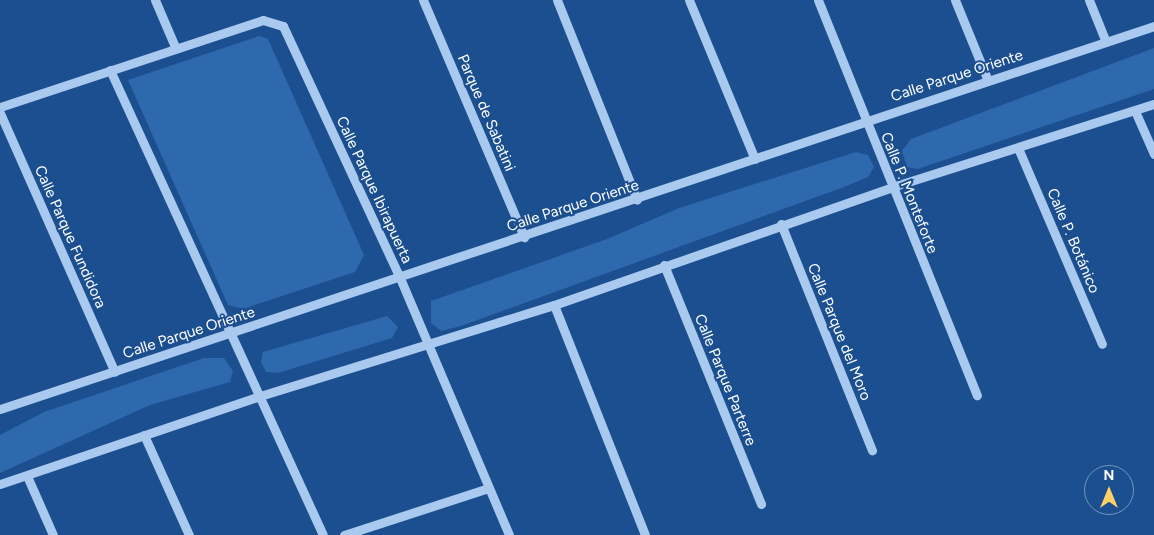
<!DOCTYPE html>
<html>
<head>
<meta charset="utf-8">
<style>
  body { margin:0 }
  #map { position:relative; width:1154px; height:535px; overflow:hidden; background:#1b4f8f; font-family:Figtree,sans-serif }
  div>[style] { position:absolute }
  .green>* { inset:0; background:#2e69ad }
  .minor>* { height:9px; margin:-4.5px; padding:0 4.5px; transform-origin:4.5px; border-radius:4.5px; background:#a9c9ee }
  span { translate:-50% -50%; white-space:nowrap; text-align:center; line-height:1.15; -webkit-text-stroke:4px #1b4f8f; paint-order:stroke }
  .street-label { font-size:15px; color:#fff }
  .north { position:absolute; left:1084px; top:465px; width:50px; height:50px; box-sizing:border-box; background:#1b4f8f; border:1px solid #7695bc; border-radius:50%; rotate:0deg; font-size:14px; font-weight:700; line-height:20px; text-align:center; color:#fff }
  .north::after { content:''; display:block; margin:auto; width:18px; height:22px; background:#ffd166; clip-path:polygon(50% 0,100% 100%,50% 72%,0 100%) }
</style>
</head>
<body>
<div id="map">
  <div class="green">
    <div style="clip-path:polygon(259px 36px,268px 39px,364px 255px,355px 272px,243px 309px,228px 305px,128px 80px)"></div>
    <div style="clip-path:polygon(1154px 48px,1154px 89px,918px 169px,907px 167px,902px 151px,911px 139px)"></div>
    <div style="clip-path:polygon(856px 152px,868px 155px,874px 167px,868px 177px,844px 187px,461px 326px,441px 331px,431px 323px,431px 301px,607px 239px,679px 208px)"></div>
    <div style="clip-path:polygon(387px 316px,398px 327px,392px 338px,278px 373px,266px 372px,261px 362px,263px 352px)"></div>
    <div style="clip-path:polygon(204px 358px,224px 358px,233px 371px,230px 382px,150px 405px,0 473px,0 435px,44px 412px)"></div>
  </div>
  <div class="minor">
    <div style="left:155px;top:0;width:53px;rotate:66.8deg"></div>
    <div style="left:423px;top:0;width:258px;rotate:66.9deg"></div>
    <div style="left:557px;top:0;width:215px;rotate:68.2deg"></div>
    <div style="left:689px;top:0;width:172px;rotate:67.5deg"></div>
    <div style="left:818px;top:0;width:426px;rotate:68.1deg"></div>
    <div style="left:955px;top:0;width:87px;rotate:67.8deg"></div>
    <div style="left:1089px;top:0;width:45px;rotate:68deg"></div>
    <div style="left:110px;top:70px;width:511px;rotate:65.39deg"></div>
    <div style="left:0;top:107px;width:277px;rotate:-18.3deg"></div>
    <div style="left:263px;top:20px;width:21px;rotate:17deg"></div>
    <div style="left:283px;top:26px;width:278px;rotate:65.1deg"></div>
    <div style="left:400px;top:278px;width:279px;rotate:67deg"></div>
    <div style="left:1135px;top:111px;width:47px;rotate:66.2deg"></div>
    <div style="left:0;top:113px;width:283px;rotate:66.1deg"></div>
    <div style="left:1018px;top:148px;width:213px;rotate:66.8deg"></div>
    <div style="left:781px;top:224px;width:244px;rotate:68.1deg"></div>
    <div style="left:664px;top:265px;width:258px;rotate:67.9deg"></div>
    <div style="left:554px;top:305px;width:247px;rotate:68.4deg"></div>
    <div style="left:0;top:409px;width:1216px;rotate:-18.36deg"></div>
    <div style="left:144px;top:435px;width:110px;rotate:65.8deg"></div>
    <div style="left:27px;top:476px;width:64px;rotate:66.2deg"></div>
    <div style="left:0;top:484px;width:274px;rotate:-18.7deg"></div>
    <div style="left:260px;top:396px;width:308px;rotate:-17.2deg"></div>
    <div style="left:554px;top:305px;width:358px;rotate:-19.2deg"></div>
    <div style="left:892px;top:187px;width:275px;rotate:-17.6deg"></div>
    <div style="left:344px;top:535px;width:152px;rotate:-18deg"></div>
  </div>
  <div class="street-label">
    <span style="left:957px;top:76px;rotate:-18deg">Calle Parque Oriente</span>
    <span style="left:486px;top:113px;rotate:67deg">Parque de Sabatini</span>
    <span style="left:374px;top:190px;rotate:65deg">Calle Parque Ibirapuerta</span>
    <span style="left:909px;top:193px;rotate:68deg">Calle P. Monteforte</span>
    <span style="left:573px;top:206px;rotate:-18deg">Calle Parque Oriente</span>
    <span style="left:70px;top:237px;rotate:66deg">Calle Parque Fundidora</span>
    <span style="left:1073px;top:241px;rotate:67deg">Calle P. Botánico</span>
    <span style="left:839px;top:332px;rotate:68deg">Calle Parque del Moro</span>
    <span style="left:189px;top:333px;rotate:-18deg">Calle Parque Oriente</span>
    <span style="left:725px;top:380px;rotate:68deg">Calle Parque Parterre</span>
  </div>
  <div class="north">N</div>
</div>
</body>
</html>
